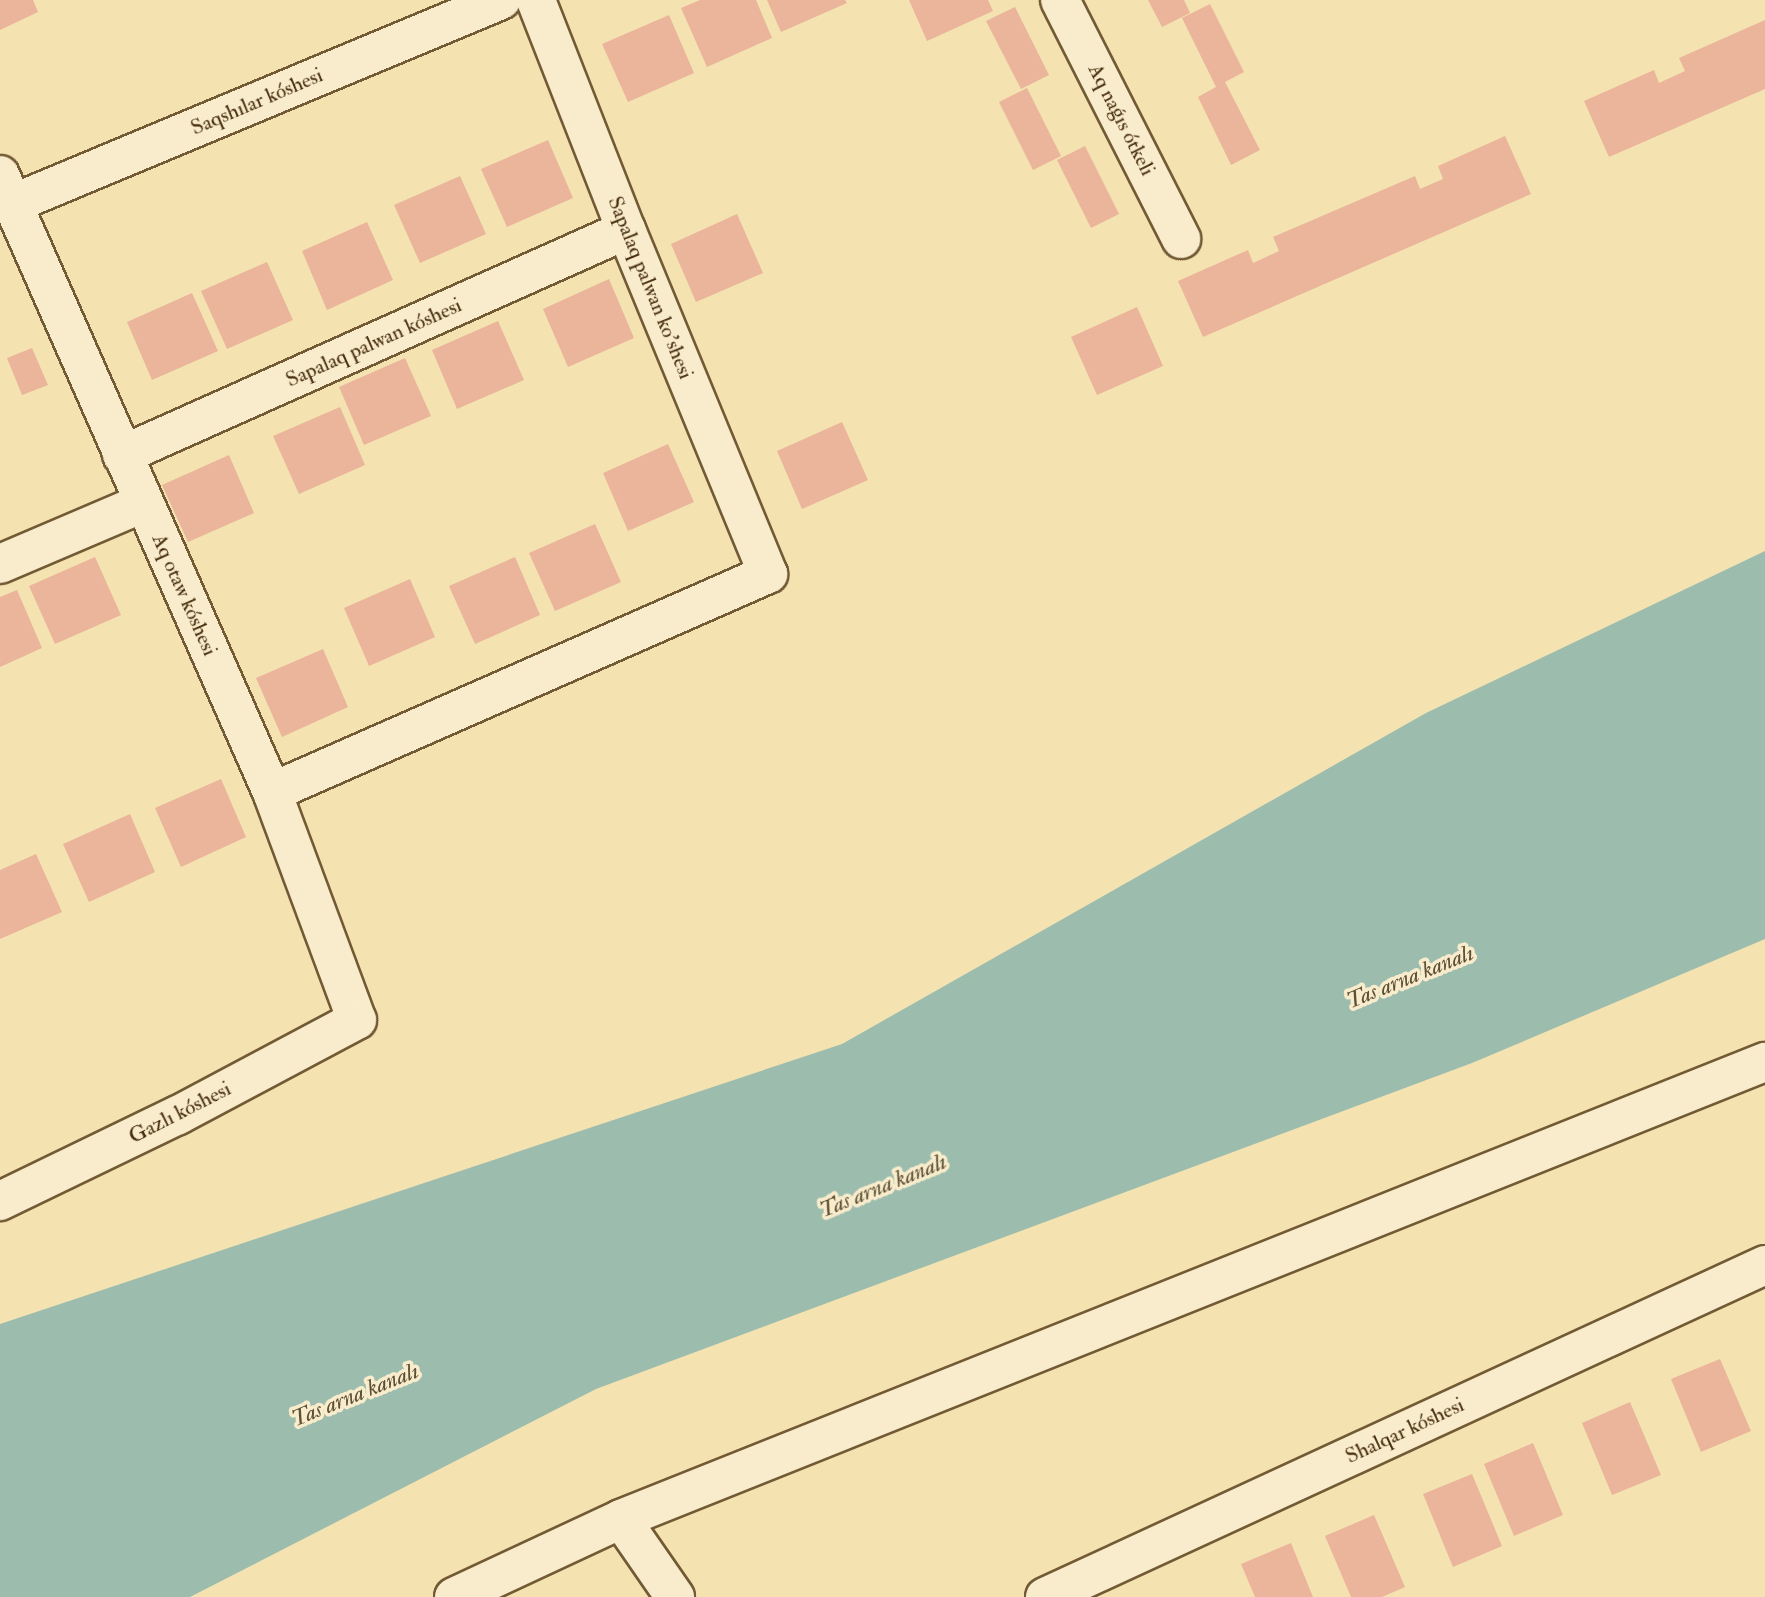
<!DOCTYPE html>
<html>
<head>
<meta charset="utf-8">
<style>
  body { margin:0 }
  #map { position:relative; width:1765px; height:1597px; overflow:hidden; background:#f4e2b1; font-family:"IM FELL Double Pica",serif }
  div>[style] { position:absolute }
  .water>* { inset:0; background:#9cbdae }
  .building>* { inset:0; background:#eab59a }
  .roads { filter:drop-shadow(2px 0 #725a34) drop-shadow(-2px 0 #725a34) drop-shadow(0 2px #725a34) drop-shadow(0 -2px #725a34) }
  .minor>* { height:38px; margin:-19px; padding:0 19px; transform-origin:19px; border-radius:19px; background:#f8eccc }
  span { translate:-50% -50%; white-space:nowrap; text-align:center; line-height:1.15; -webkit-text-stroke:7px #f8eccc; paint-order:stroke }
  .street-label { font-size:21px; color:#462c0b }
  .water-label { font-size:23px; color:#5c5034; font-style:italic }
</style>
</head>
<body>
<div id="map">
  <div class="water">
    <div style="clip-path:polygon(1765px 551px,1765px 939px,1472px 1063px,596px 1389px,190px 1597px,0 1597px,0 1324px,842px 1044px,1426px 713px)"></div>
  </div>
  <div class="building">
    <div style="clip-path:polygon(0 0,33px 0,38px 12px,0 30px)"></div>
    <div style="clip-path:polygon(700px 0,756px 0,772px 38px,707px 67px,681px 8px)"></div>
    <div style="clip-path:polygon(767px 0,845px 0,847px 3px,781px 32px)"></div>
    <div style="clip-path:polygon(909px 0,988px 0,993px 11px,927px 41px)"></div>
    <div style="clip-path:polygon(1148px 0,1184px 0,1190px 13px,1162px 27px)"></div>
    <div style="clip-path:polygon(1210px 4px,1244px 72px,1225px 82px,1260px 150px,1231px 165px,1198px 97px,1216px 87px,1182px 18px)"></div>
    <div style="clip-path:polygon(1015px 7px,1049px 75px,1021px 89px,986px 21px)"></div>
    <div style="clip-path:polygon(669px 15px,694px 73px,628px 102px,602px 44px)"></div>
    <div style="clip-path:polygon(1765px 20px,1765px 89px,1609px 157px,1584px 101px,1654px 70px,1659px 83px,1685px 71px,1679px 58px)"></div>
    <div style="clip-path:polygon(1027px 88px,1061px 156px,1033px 170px,999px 102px)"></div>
    <div style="clip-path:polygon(1505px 136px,1531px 194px,1203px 337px,1178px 281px,1248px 250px,1253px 263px,1279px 251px,1273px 237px,1415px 176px,1420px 189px,1443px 179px,1438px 166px)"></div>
    <div style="clip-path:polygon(548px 140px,573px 198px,507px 227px,481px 169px)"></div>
    <div style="clip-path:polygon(1085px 146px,1119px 214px,1091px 228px,1057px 160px)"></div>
    <div style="clip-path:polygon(460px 176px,486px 234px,420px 263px,394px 205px)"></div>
    <div style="clip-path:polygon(737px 214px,763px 273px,696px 302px,671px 244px)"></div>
    <div style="clip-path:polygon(367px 222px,393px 280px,327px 310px,302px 251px)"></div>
    <div style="clip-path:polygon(267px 262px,293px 320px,227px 349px,201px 291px)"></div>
    <div style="clip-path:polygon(609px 279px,634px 338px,568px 367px,543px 309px)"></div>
    <div style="clip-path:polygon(192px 293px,218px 351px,152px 380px,127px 322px)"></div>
    <div style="clip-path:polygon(1137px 307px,1163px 366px,1097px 395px,1071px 337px)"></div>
    <div style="clip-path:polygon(498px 321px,524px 380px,457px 409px,432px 350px)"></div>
    <div style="clip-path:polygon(32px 348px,48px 385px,22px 395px,7px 358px)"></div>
    <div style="clip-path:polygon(405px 358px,431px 416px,364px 445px,339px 387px)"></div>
    <div style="clip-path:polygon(340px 407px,365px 465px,299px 494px,273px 436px)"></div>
    <div style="clip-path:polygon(842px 422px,868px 480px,802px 509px,777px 451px)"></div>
    <div style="clip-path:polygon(668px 444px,694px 502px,628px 531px,603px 473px)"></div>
    <div style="clip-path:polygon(229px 455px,254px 513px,188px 542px,162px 485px)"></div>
    <div style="clip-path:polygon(595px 524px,621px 582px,555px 611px,529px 553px)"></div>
    <div style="clip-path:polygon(95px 557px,121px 615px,55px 644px,29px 586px)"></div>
    <div style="clip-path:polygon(515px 557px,540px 615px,475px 644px,449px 586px)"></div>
    <div style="clip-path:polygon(410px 579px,435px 637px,369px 666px,344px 608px)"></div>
    <div style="clip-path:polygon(17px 590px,42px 648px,0 667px,0 597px)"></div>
    <div style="clip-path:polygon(323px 649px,348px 707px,282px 737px,256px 678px)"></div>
    <div style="clip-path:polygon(221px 779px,246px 837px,181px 867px,155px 808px)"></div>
    <div style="clip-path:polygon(130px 814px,155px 872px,89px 902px,63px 844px)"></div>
    <div style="clip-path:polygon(36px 854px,62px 912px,0 939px,0 870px)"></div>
    <div style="clip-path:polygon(1720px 1359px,1751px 1431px,1701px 1452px,1671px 1379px)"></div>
    <div style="clip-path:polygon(1630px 1402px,1661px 1475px,1612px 1495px,1582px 1423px)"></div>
    <div style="clip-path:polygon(1533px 1443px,1563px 1515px,1514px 1536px,1484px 1464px)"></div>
    <div style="clip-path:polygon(1472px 1474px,1502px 1546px,1453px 1567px,1423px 1494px)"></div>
    <div style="clip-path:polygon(1374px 1515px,1405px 1587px,1382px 1597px,1351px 1597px,1325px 1536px)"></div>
    <div style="clip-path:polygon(1291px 1543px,1313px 1597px,1255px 1597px,1241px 1564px)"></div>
  </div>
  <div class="roads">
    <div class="minor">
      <div style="left:1060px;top:0;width:268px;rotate:63.1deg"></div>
      <div style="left:0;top:175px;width:674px;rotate:66.21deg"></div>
      <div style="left:272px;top:792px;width:243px;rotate:69.6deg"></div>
      <div style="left:357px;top:1020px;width:203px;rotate:152deg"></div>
      <div style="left:178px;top:1115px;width:198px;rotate:154.2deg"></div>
      <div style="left:12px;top:204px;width:530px;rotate:-22.64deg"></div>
      <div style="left:122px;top:455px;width:552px;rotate:-24.06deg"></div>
      <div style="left:0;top:564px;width:155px;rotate:-23.1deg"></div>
      <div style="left:272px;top:792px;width:542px;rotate:-23.73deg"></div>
      <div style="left:768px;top:574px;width:372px;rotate:-112.4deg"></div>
      <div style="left:626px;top:230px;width:247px;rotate:-111.4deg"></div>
      <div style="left:621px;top:1519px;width:95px;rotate:55.3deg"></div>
      <div style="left:454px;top:1597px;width:184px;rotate:-25deg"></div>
      <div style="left:621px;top:1519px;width:1232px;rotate:-21.78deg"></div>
      <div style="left:1045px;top:1597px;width:793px;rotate:-24.75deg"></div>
    </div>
  </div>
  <div class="street-label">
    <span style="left:257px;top:102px;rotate:-23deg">Saqshılar kóshesi</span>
    <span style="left:1121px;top:120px;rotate:63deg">Aq naǵıs ótkeli</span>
    <span style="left:650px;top:288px;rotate:68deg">Sapalaq palwan ko'shesi</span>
    <span style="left:374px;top:343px;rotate:-24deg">Sapalaq palwan kóshesi</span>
    <span style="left:184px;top:595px;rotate:66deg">Aq otaw kóshesi</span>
    <span style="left:180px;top:1113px;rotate:-27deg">Gazlı kóshesi</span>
    <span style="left:1405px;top:1431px;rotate:-25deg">Shalqar kóshesi</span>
  </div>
  <div class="water-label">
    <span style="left:1410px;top:977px;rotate:-22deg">Tas arna kanalı</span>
    <span style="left:883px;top:1186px;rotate:-22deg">Tas arna kanalı</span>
    <span style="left:355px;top:1395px;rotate:-22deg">Tas arna kanalı</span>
  </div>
</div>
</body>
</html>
